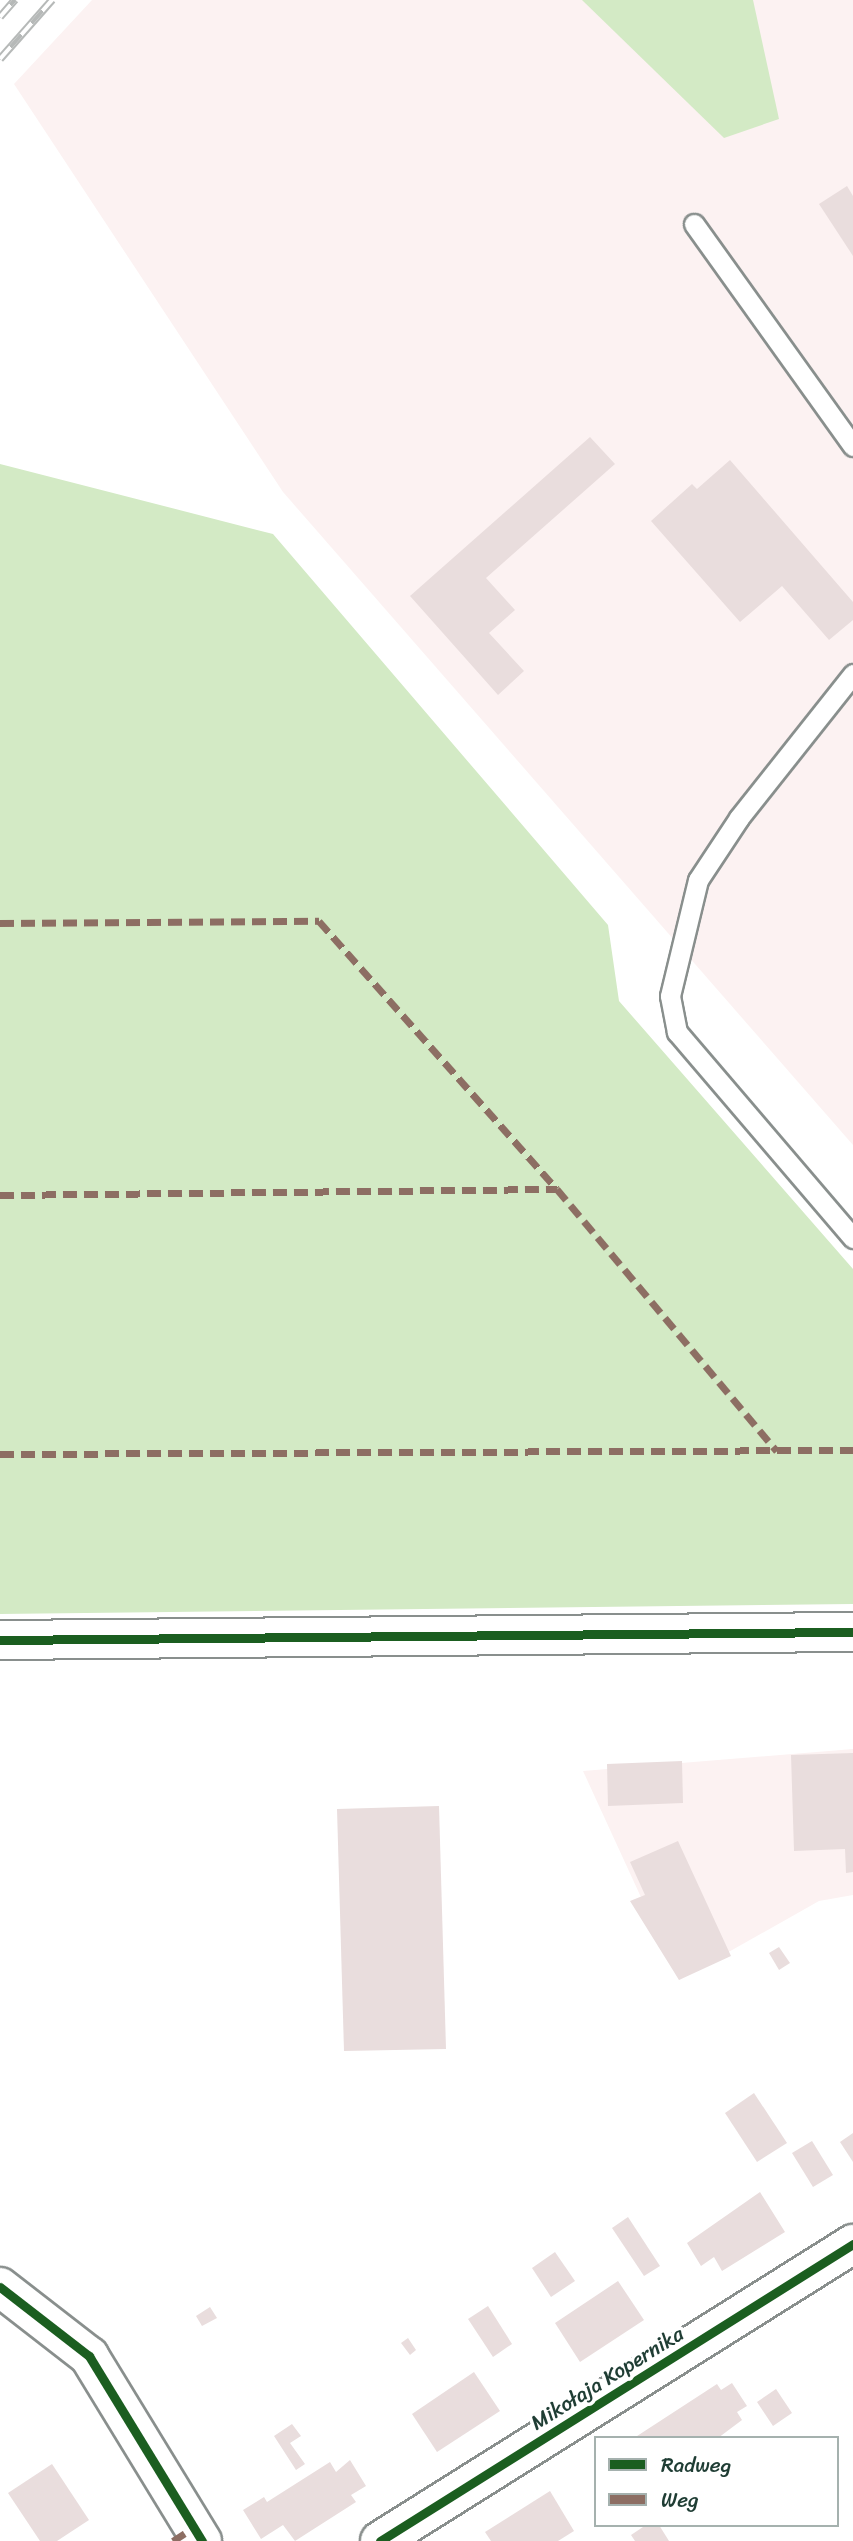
<!DOCTYPE html>
<html>
<head>
<meta charset="utf-8">
<style>
  body { margin:0 }
  #map { position:relative; width:853px; height:2541px; overflow:hidden; background:#fff; font-family:Sriracha,sans-serif }
  div>[style] { position:absolute }
  .built>* { inset:0; background:#fcf2f2 }
  .green>* { inset:0; background:#d3eac5 }
  .building>* { inset:0; background:#e9dddd }
  .roads { filter:drop-shadow(2px 0 #898f8d) drop-shadow(-2px 0 #898f8d) drop-shadow(0 2px #898f8d) drop-shadow(0 -2px #898f8d) }
  .service>* { height:19px; margin:-9.5px; padding:0 9.5px; transform-origin:9.5px; border-radius:9.5px; background:#fff }
  .minor>* { height:38px; margin:-19px; padding:0 19px; transform-origin:19px; border-radius:19px; background:#fff }
  .tertiary>* { height:38px; margin:-19px; padding:0 19px; transform-origin:19px; border-radius:19px; background:#fff }
  .rail>* { height:8px; margin-top:-4px; transform-origin:0; background:repeating-linear-gradient(90deg,#fff 0 16px,#b6b9b8 0 32px); box-sizing:border-box; border-block:2px solid #b6b9b8 }
  .quiet>* { height:7px; margin-top:-3.5px; transform-origin:0; background:repeating-linear-gradient(90deg,#8d6e63 0 14px,transparent 0 21px) }
  .cycleway>* { height:9px; margin:-4.5px; padding:0 4.5px; transform-origin:4.5px; border-radius:4.5px; background:#1b5e20 }
  span { translate:-50% -50%; white-space:nowrap; text-align:center; line-height:1.15; -webkit-text-stroke:7px #fff; paint-order:stroke }
  .street-label { font-size:21px; color:#1f3d34 }
  .legend { position:absolute; left:594px; top:2436px; width:245px; height:91px; box-sizing:border-box; background:#fff; border:2px solid #a5b1ae; margin:0; padding:9px 12px; list-style:none; font-size:21px; color:#1f3d34 }
  .legend li { display:flex; align-items:center; gap:14px; height:35px }
  .legend b { width:35px; border:2px solid #a5b1ae }
</style>
</head>
<body>
<div id="map">
  <div class="built">
    <div style="clip-path:polygon(92px 0,853px 0,853px 1145px,283px 492px,14px 84px)"></div>
    <div style="clip-path:polygon(853px 1749px,853px 1895px,819px 1901px,679px 1980px,583px 1771px)"></div>
  </div>
  <div class="green">
    <div style="clip-path:polygon(582px 0,753px 0,779px 119px,724px 138px)"></div>
    <div style="clip-path:polygon(0 464px,273px 534px,608px 925px,619px 1001px,853px 1269px,853px 1604px,0 1614px)"></div>
  </div>
  <div class="building">
    <div style="clip-path:polygon(847px 186px,853px 196px,853px 256px,819px 204px)"></div>
    <div style="clip-path:polygon(590px 437px,615px 464px,486px 578px,515px 610px,489px 633px,524px 671px,498px 695px,410px 596px)"></div>
    <div style="clip-path:polygon(730px 460px,853px 602px,853px 620px,829px 640px,782px 586px,740px 622px,651px 521px,692px 484px,697px 489px)"></div>
    <div style="clip-path:polygon(853px 1753px,853px 1872px,846px 1873px,845px 1849px,794px 1851px,791px 1755px)"></div>
    <div style="clip-path:polygon(682px 1761px,683px 1803px,608px 1806px,607px 1764px)"></div>
    <div style="clip-path:polygon(439px 1806px,446px 2049px,344px 2051px,337px 1809px)"></div>
    <div style="clip-path:polygon(678px 1841px,731px 1956px,679px 1980px,630px 1901px,645px 1895px,630px 1862px)"></div>
    <div style="clip-path:polygon(779px 1947px,790px 1963px,779px 1970px,769px 1953px)"></div>
    <div style="clip-path:polygon(754px 2093px,787px 2143px,757px 2162px,725px 2113px)"></div>
    <div style="clip-path:polygon(853px 2133px,853px 2162px,840px 2142px)"></div>
    <div style="clip-path:polygon(812px 2141px,833px 2175px,813px 2187px,792px 2153px)"></div>
    <div style="clip-path:polygon(760px 2192px,785px 2232px,722px 2271px,714px 2257px,701px 2266px,687px 2243px)"></div>
    <div style="clip-path:polygon(628px 2217px,660px 2266px,644px 2276px,612px 2228px)"></div>
    <div style="clip-path:polygon(555px 2252px,575px 2281px,551px 2297px,532px 2268px)"></div>
    <div style="clip-path:polygon(618px 2281px,644px 2320px,580px 2362px,555px 2323px)"></div>
    <div style="clip-path:polygon(488px 2306px,512px 2344px,493px 2357px,468px 2319px)"></div>
    <div style="clip-path:polygon(210px 2307px,217px 2318px,202px 2326px,196px 2316px)"></div>
    <div style="clip-path:polygon(408px 2338px,416px 2350px,410px 2355px,401px 2343px)"></div>
    <div style="clip-path:polygon(474px 2372px,500px 2411px,437px 2452px,412px 2414px)"></div>
    <div style="clip-path:polygon(732px 2383px,747px 2406px,737px 2412px,742px 2420px,718px 2438px,634px 2438px,717px 2384px,721px 2390px)"></div>
    <div style="clip-path:polygon(776px 2389px,792px 2413px,773px 2426px,757px 2402px)"></div>
    <div style="clip-path:polygon(292px 2424px,301px 2436px,290px 2443px,305px 2464px,296px 2470px,274px 2436px)"></div>
    <div style="clip-path:polygon(350px 2460px,366px 2486px,351px 2495px,356px 2502px,295px 2541px,283px 2525px,261px 2539px,243px 2510px,264px 2497px,267px 2502px,330px 2462px,336px 2472px)"></div>
    <div style="clip-path:polygon(52px 2464px,89px 2520px,57px 2541px,40px 2541px,8px 2493px)"></div>
    <div style="clip-path:polygon(550px 2491px,574px 2531px,558px 2541px,491px 2541px,485px 2532px)"></div>
    <div style="clip-path:polygon(646px 2525px,659px 2525px,669px 2541px,635px 2541px,631px 2535px)"></div>
  </div>
  <div class="roads">
    <div class="service">
      <div style="left:694px;top:224px;width:273px;rotate:54.4deg"></div>
      <div style="left:853px;top:674px;width:184px;rotate:128.4deg"></div>
      <div style="left:739px;top:818px;width:74px;rotate:123.5deg"></div>
      <div style="left:698px;top:880px;width:119px;rotate:103.6deg"></div>
      <div style="left:670px;top:996px;width:37px;rotate:79deg"></div>
      <div style="left:677px;top:1032px;width:271px;rotate:49.5deg"></div>
    </div>
    <div class="minor">
      <div style="left:0;top:2287px;width:113px;rotate:37.8deg"></div>
      <div style="left:89px;top:2356px;width:217px;rotate:58.6deg"></div>
      <div style="left:380px;top:2541px;width:559px;rotate:-32.12deg"></div>
    </div>
    <div class="tertiary">
      <div style="left:0;top:1640px;width:853px;rotate:-0.54deg"></div>
    </div>
  </div>
  <div class="rail">
    <div style="left:0;top:17px;width:23px;rotate:-49deg"></div>
    <div style="left:0;top:59px;width:79px;rotate:-48.6deg"></div>
  </div>
  <div class="quiet">
    <div style="left:0;top:923px;width:319px;rotate:-0.4deg"></div>
    <div style="left:319px;top:921px;width:358px;rotate:48.4deg"></div>
    <div style="left:557px;top:1189px;width:342px;rotate:50deg"></div>
    <div style="left:0;top:1195px;width:557px;rotate:-0.62deg"></div>
    <div style="left:0;top:1454px;width:853px;rotate:-0.27deg"></div>
    <div style="left:173px;top:2541px;width:24px;rotate:-33deg"></div>
  </div>
  <div class="cycleway">
    <div style="left:0;top:1640px;width:853px;rotate:-0.54deg"></div>
    <div style="left:0;top:2287px;width:113px;rotate:37.8deg"></div>
    <div style="left:89px;top:2356px;width:217px;rotate:58.6deg"></div>
    <div style="left:380px;top:2541px;width:559px;rotate:-32.12deg"></div>
  </div>
  <div class="street-label">
    <span style="left:607px;top:2378px;rotate:-32deg">Mikołaja Kopernika</span>
  </div>
  <ul class="legend">
  <li><b style="height:9px;background:#1b5e20"></b>Radweg</li>
  <li><b style="height:9px;background:#8d6e63"></b>Weg</li>
  </ul>
</div>
</body>
</html>
